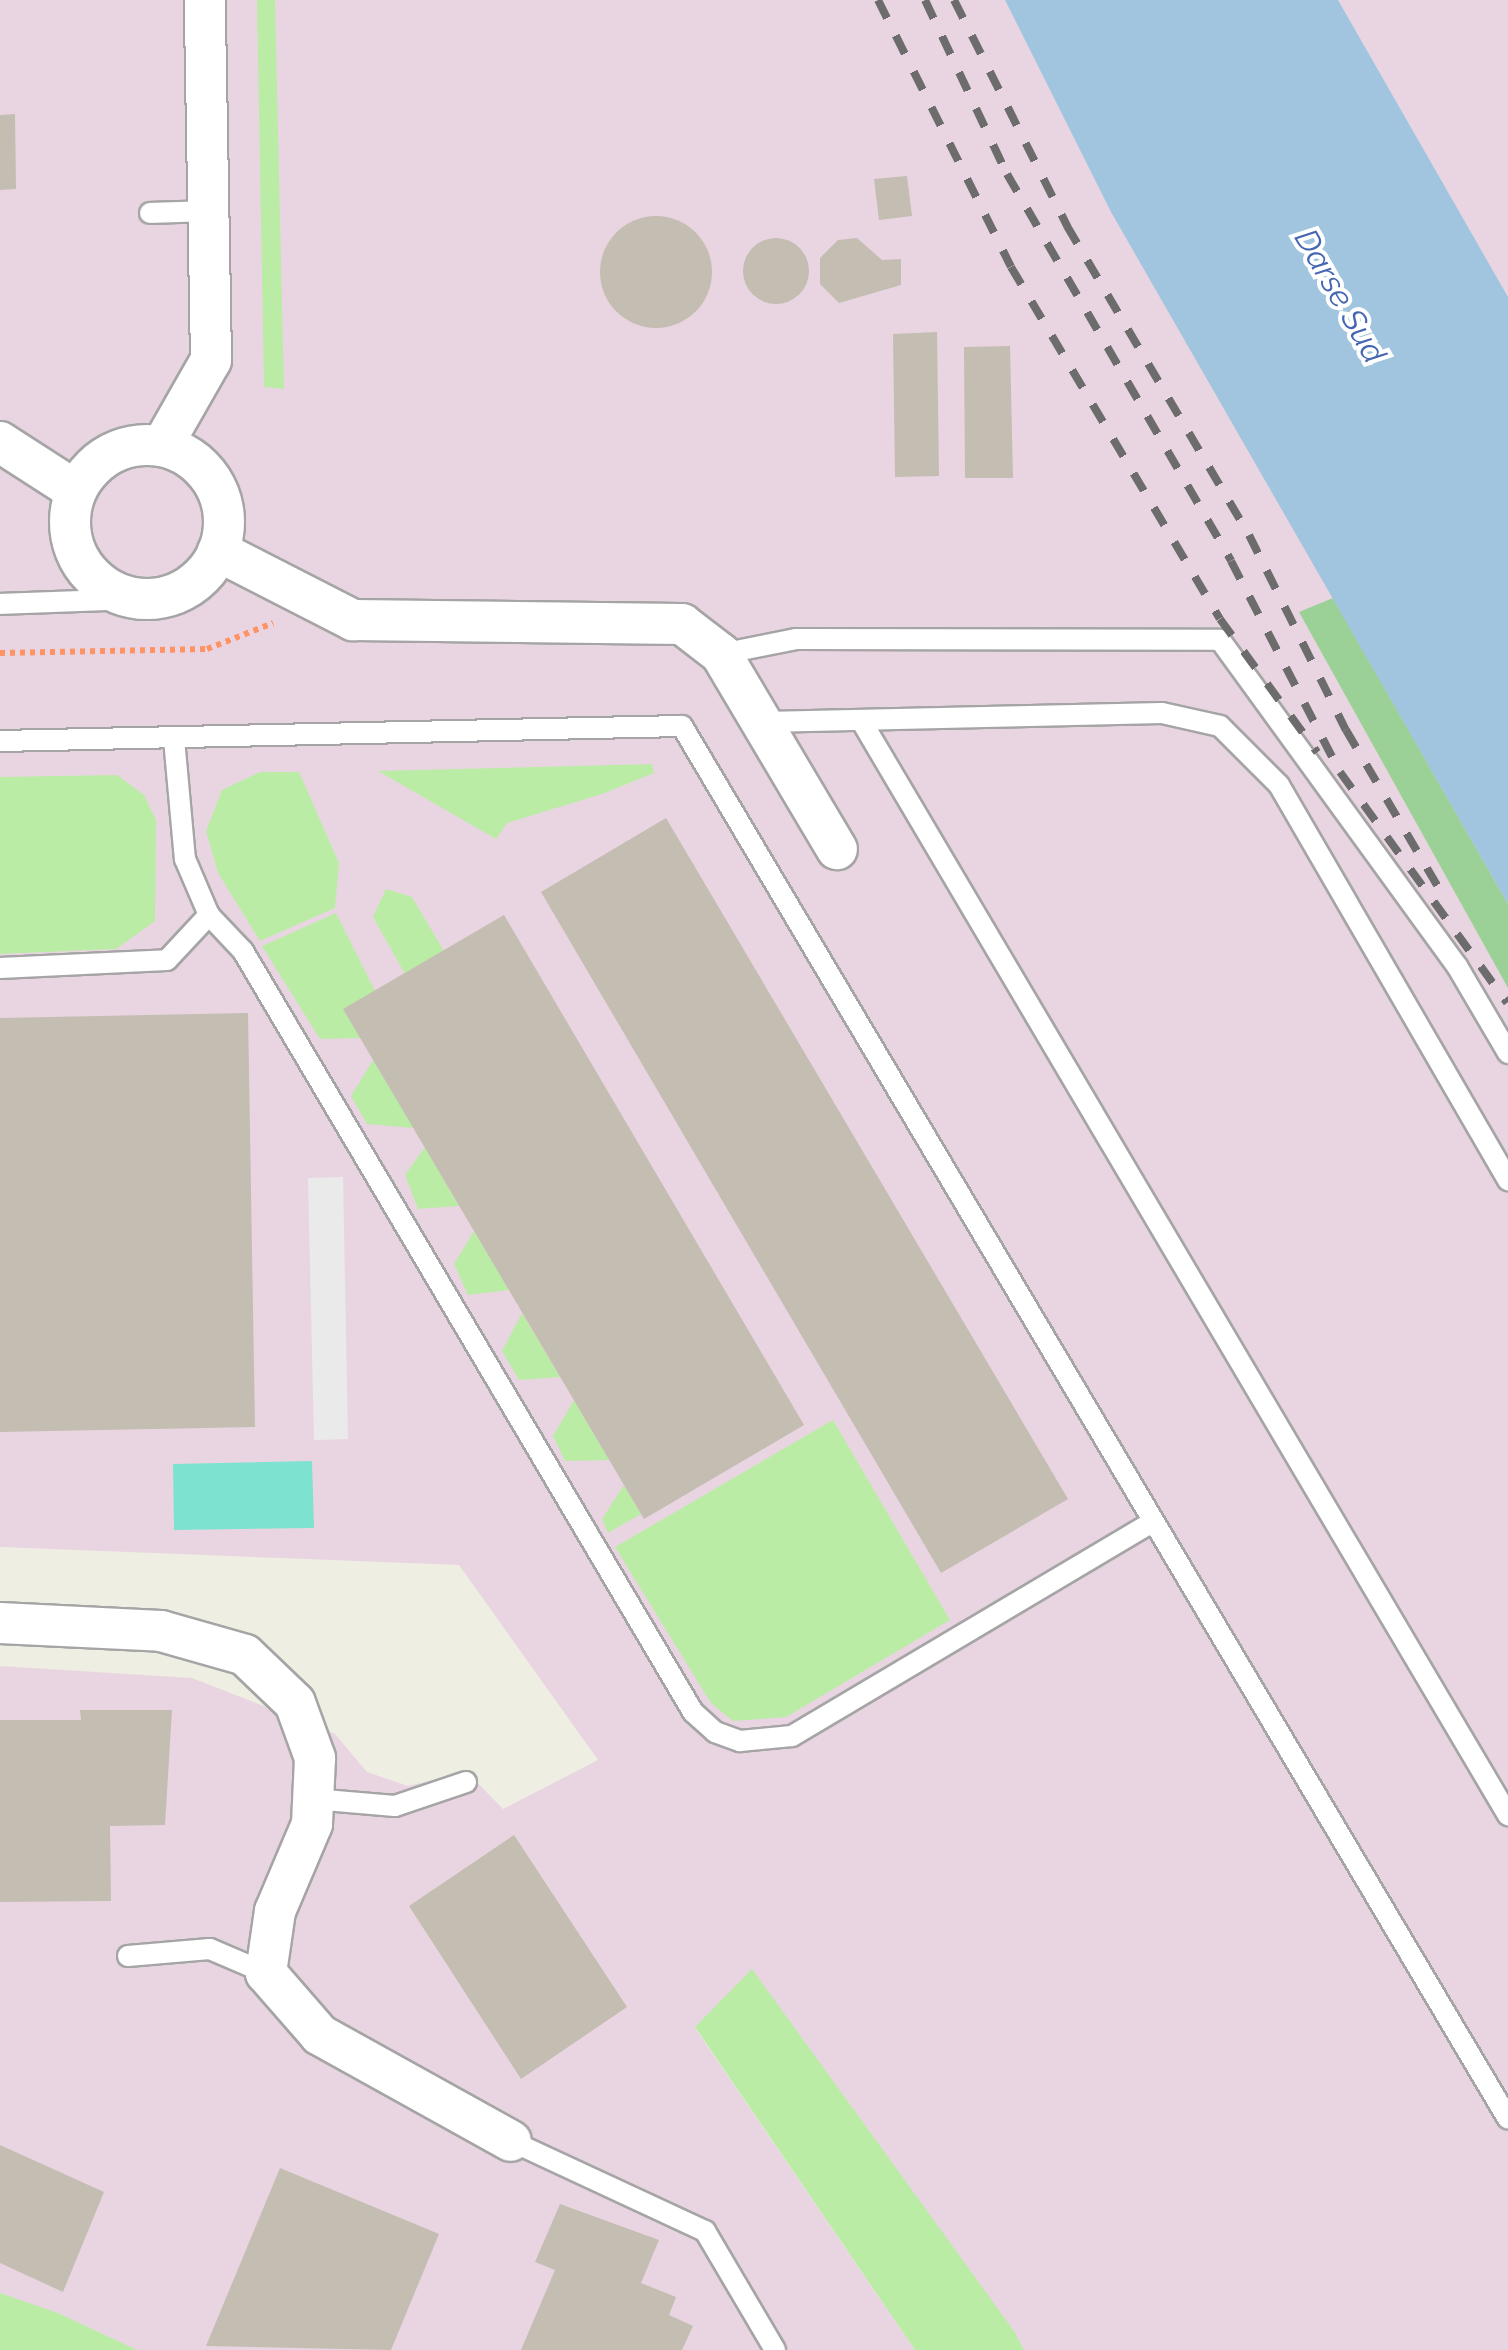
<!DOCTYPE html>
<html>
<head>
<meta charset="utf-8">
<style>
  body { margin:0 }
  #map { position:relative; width:1508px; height:2350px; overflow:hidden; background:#efeee3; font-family:Raleway,sans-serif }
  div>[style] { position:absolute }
  .industrial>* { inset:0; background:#e9d5e1 }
  .grass>* { inset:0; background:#bbeca6 }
  .forest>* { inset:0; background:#9bd196 }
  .pitch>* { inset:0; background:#7de2cf }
  .parking>* { inset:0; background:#eaeaea }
  .water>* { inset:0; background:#a1c5df }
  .building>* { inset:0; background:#c4bdb2 }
  .round { border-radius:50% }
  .path>* { height:6px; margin-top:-3px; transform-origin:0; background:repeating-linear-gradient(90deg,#ff9364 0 5px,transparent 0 10px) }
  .roads { filter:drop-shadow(2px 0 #a5a5a5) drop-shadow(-2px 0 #a5a5a5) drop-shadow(0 2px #a5a5a5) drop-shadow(0 -2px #a5a5a5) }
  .service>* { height:20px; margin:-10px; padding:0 10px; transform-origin:10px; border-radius:10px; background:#fff }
  .minor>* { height:40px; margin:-20px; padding:0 20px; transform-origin:20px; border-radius:20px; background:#fff }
  .minor>.ring { margin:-20px; padding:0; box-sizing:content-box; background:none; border:40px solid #fff; border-radius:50% }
  .rail>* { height:8px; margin-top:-4px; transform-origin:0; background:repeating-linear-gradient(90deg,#6c6c6c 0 20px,transparent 0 40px) }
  span { translate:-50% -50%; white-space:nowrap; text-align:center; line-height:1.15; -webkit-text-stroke:8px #fff; paint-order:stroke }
  .water-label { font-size:32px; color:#4666b2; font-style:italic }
</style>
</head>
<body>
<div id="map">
  <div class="industrial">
    <div style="clip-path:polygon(0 0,1508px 0,1508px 2350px,1024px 2350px,695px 2028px,915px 2350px,137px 2350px,0 2293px,0 1666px,192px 1678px,335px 1734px,367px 1772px,408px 1786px,467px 1772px,503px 1809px,598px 1760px,459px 1565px,0 1547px)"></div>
  </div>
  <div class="grass">
    <div style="clip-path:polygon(257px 0,275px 0,284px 389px,264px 387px)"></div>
    <div style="clip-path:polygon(652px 764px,654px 773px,605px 793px,507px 823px,496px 839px,378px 771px)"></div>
    <div style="clip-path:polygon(260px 772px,299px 772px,339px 863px,335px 908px,260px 941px,218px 873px,206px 831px,222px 790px)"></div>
    <div style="clip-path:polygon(117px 775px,144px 795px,156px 820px,155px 921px,116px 949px,0 954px,0 777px)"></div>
    <div style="clip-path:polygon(386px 889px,412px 897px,444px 951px,405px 974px,373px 917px)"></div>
    <div style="clip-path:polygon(336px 913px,375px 991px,360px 1038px,320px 1039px,262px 946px)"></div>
    <div style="clip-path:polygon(373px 1060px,414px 1128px,367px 1124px,351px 1096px)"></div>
    <div style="clip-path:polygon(425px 1147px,459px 1206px,418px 1209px,405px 1175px)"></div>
    <div style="clip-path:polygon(474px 1231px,509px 1290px,468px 1295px,454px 1264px)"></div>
    <div style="clip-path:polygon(522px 1313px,560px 1377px,519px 1380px,502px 1351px)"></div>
    <div style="clip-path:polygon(574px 1400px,609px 1460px,565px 1461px,553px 1436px)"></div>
    <div style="clip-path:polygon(833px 1420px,950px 1620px,786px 1717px,733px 1721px,711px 1703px,615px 1547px)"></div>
    <div style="clip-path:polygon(624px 1485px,641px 1514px,608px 1533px,602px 1519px)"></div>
    <div style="clip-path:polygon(752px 1969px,1014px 2331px,1024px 2350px,915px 2350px,695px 2027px)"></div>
    <div style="clip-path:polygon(0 2293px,58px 2313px,137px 2350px,0 2350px)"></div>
  </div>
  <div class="forest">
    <div style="clip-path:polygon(1333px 598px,1508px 904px,1508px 988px,1299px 612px)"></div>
  </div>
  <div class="pitch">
    <div style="clip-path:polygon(312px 1461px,314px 1528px,174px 1530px,173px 1464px)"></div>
  </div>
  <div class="parking">
    <div style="clip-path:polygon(343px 1177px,348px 1439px,314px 1440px,308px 1178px)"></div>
  </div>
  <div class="water">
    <div style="clip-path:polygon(1005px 0,1338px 0,1508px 297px,1508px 904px,1111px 212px)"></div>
  </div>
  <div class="building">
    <div style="clip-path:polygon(15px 114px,16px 189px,0 190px,0 115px)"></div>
    <div style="clip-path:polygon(907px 176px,912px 216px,879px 220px,874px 179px)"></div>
    <div class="round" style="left:600px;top:216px;width:112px;height:112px"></div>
    <div style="clip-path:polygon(857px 238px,882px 260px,901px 259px,901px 285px,839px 303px,820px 284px,820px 258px,838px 240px)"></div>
    <div class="round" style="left:743px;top:238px;width:66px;height:66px"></div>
    <div style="clip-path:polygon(937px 332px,939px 476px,895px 477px,893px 334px)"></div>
    <div style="clip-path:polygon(1010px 346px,1013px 478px,965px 478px,964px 347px)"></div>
    <div style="clip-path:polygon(666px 818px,1068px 1499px,941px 1573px,541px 892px)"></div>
    <div style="clip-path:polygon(504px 915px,804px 1425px,644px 1519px,343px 1009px)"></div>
    <div style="clip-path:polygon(248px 1013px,255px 1427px,0 1432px,0 1018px)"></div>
    <div style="clip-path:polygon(80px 1710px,172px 1710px,165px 1825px,110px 1826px,111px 1901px,0 1902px,0 1720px,81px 1720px)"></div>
    <div style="clip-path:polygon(514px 1835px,627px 2007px,521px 2079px,409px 1906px)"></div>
    <div style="clip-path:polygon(0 2145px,104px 2192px,63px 2292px,0 2263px)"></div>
    <div style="clip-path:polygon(280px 2168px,439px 2234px,391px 2350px,206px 2346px)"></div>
    <div style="clip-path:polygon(560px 2204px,659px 2240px,641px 2283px,676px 2297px,669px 2315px,693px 2326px,682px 2350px,521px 2350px,555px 2270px,535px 2262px)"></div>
  </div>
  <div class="path">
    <div style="left:0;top:653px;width:207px;rotate:-1.1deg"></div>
    <div style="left:207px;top:649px;width:71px;rotate:-21.5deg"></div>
  </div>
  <div class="roads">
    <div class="service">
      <div style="left:150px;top:213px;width:59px;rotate:-1.9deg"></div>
      <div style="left:0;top:604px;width:139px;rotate:-2.1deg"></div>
      <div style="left:721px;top:654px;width:76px;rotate:-11.3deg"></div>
      <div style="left:796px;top:639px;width:424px;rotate:0.1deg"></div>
      <div style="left:1220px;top:640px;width:403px;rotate:54deg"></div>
      <div style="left:1457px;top:966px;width:101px;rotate:59.6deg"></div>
      <div style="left:765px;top:722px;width:397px;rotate:-1.3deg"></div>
      <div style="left:1162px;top:713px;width:59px;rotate:12.6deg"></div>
      <div style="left:1220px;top:726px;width:83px;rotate:45deg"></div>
      <div style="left:1279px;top:785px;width:457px;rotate:59.9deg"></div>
      <div style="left:862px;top:722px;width:1270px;rotate:59.42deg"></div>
      <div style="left:174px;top:739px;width:121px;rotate:84.8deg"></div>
      <div style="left:185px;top:859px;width:61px;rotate:66.8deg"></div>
      <div style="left:209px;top:915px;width:50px;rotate:46.6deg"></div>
      <div style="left:243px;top:951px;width:884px;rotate:59.4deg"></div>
      <div style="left:693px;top:1712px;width:30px;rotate:42deg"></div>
      <div style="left:715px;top:1732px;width:27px;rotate:20deg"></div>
      <div style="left:740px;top:1741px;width:52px;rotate:-5.5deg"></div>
      <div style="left:792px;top:1736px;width:419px;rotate:-30.7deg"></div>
      <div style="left:0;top:741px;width:682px;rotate:-1.26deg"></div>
      <div style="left:682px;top:726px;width:1619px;rotate:59.33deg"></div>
      <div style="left:0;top:968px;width:167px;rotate:-2.7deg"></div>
      <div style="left:167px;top:960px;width:62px;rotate:-47deg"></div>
      <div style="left:313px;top:1799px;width:82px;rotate:4.9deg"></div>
      <div style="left:395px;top:1806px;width:75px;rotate:-18.7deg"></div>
      <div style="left:128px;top:1956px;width:82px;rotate:-4.9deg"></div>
      <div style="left:210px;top:1949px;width:61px;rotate:23.2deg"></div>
      <div style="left:511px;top:2141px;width:214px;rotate:24.9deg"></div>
      <div style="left:705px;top:2231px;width:138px;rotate:59.5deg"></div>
    </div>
    <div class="minor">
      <div style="left:0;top:442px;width:90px;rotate:32.8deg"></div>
      <div class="ring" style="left:70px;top:445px;width:114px;height:114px"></div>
      <div style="left:162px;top:446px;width:99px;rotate:-60.3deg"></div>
      <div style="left:211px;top:360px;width:360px;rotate:-91deg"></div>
      <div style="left:218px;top:551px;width:152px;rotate:27.1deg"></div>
      <div style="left:353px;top:620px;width:329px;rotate:0.7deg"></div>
      <div style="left:682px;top:624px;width:49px;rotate:37.6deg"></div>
      <div style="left:721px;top:654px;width:227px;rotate:59.3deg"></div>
      <div style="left:0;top:1623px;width:161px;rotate:2.8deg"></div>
      <div style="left:161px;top:1631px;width:87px;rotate:15.9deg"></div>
      <div style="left:245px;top:1655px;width:69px;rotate:43.8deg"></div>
      <div style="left:295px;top:1703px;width:59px;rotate:70deg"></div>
      <div style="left:315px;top:1758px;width:66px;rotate:92.6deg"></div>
      <div style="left:312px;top:1824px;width:95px;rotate:113deg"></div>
      <div style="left:275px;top:1911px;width:63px;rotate:98.3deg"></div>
      <div style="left:266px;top:1973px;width:82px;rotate:48.9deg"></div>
      <div style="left:320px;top:2035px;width:218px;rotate:29deg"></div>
    </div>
  </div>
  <div class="rail">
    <div style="left:878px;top:0;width:298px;rotate:63.5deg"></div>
    <div style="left:1011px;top:267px;width:409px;rotate:59.3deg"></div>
    <div style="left:1220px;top:619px;width:165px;rotate:53.9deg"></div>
    <div style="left:925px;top:0;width:192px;rotate:64.8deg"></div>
    <div style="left:1007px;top:174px;width:447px;rotate:59.9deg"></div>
    <div style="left:1231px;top:561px;width:237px;rotate:62.7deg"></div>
    <div style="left:1340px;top:772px;width:285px;rotate:54.1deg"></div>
    <div style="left:954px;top:0;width:253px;rotate:63.4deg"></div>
    <div style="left:1067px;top:226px;width:359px;rotate:59.5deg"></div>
    <div style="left:1249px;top:535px;width:218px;rotate:63.6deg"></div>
    <div style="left:1346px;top:730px;width:186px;rotate:59.6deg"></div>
  </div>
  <div class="water-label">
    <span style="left:1340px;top:296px;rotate:60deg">Darse Sud</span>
  </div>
</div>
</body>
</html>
